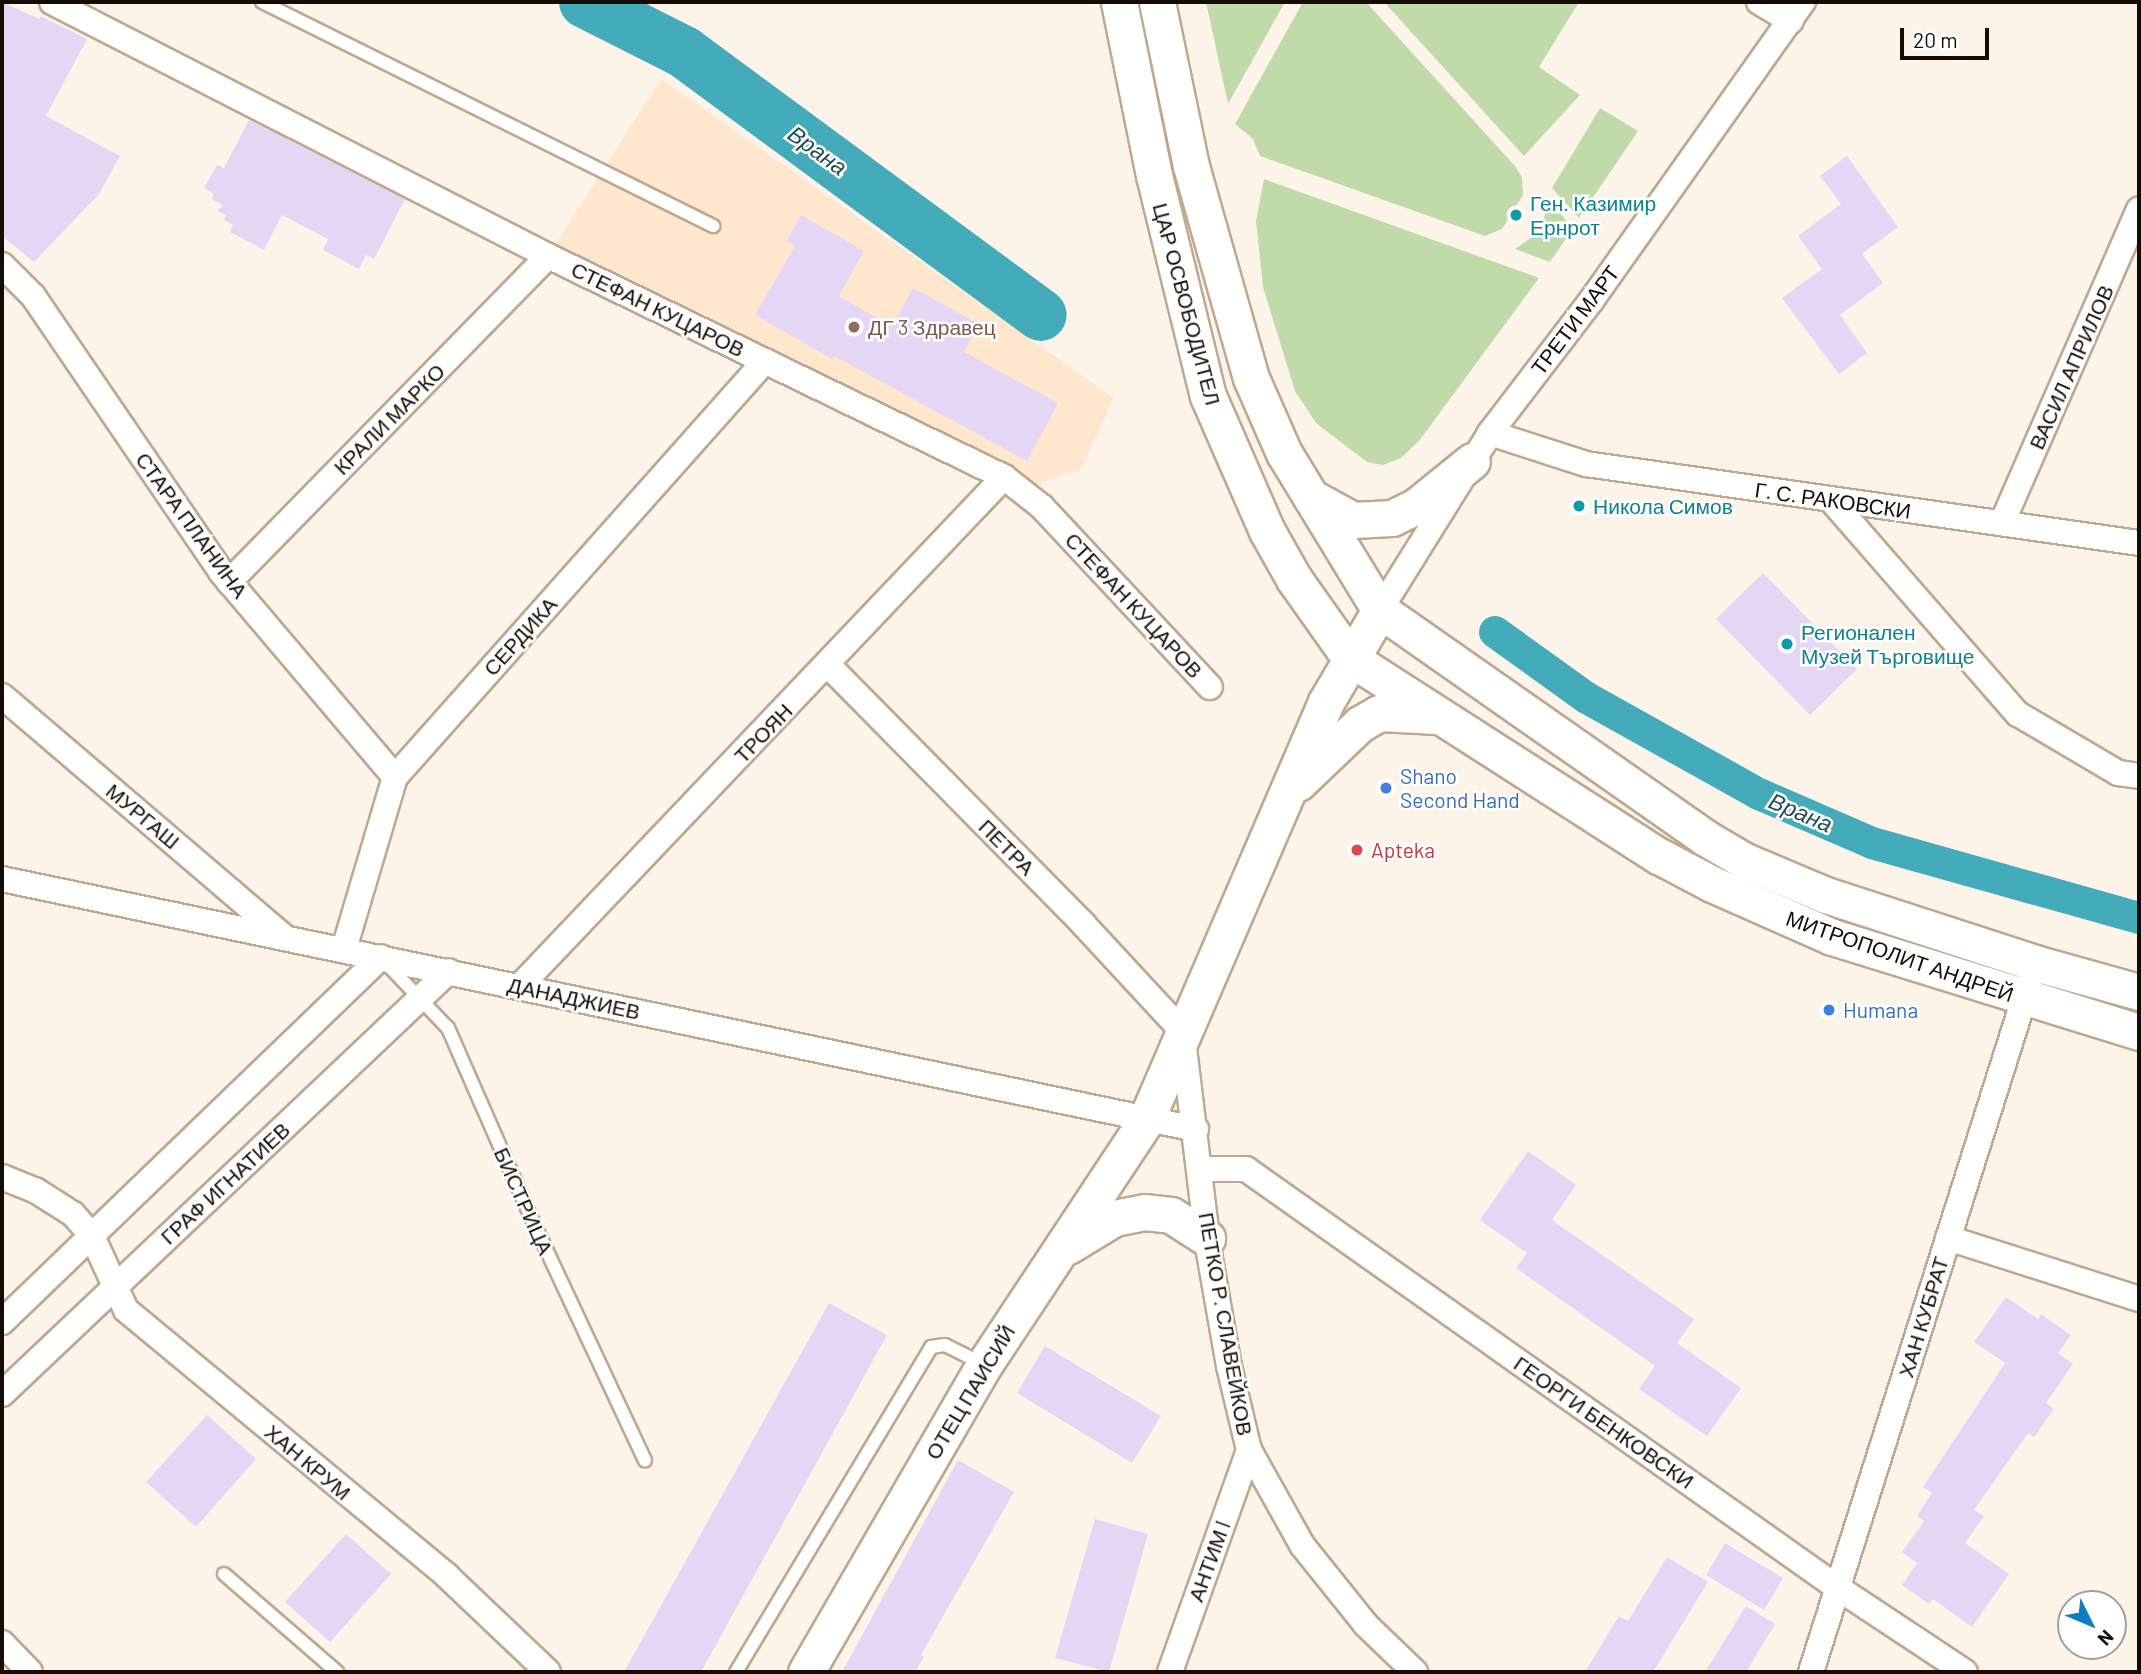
<!DOCTYPE html>
<html>
<head>
<meta charset="utf-8">
<style>
  body { margin:0 }
  #map { position:relative; width:2141px; height:1674px; overflow:hidden; background:#fdf4e9; font-family:Barlow,sans-serif }
  div>[style] { position:absolute }
  .built>* { inset:0; background:#fee7cd }
  .green>* { inset:0; background:#c1daa9 }
  .canal>* { height:32px; margin:-16px; padding:0 16px; transform-origin:16px; border-radius:16px; background:#43abba }
  .river>* { height:52px; margin:-26px; padding:0 26px; transform-origin:26px; border-radius:26px; background:#43abba }
  .building>* { inset:0; background:#e4d7f6 }
  .roads { filter:drop-shadow(2px 0 #bea88f) drop-shadow(-2px 0 #bea88f) drop-shadow(0 2px #bea88f) drop-shadow(0 -2px #bea88f) }
  .lane>* { height:12px; margin:-6px; padding:0 6px; transform-origin:6px; border-radius:6px; background:#fff }
  .street>* { height:24px; margin:-12px; padding:0 12px; transform-origin:12px; border-radius:12px; background:#fff }
  .secondary>* { height:35px; margin:-17.5px; padding:0 17.5px; transform-origin:17.5px; border-radius:17.5px; background:#fff }
  .dots>* { width:19px; height:19px; translate:-50% -50%; box-sizing:border-box; border:4px solid #fff; border-radius:50% }
  span { translate:-50% -50%; white-space:nowrap; text-align:center; line-height:1.15; -webkit-text-stroke:5px #fff; paint-order:stroke }
  .culture-label { font-size:21px; color:#0d838f }
  .left { translate:0 -50%; text-align:left }
  .street-label { font-size:21px; color:#150d05 }
  .education-label { font-size:21px; color:#785e54 }
  .shop-label { font-size:21px; color:#366cbe }
  .health-label { font-size:21px; color:#be3a42 }
  .water-label { font-size:23px; color:#204e54; font-style:italic }
  .frame { position:absolute; inset:0; border:4px solid #150d05; pointer-events:none }
  .north { position:absolute; left:2057px; top:1590px; width:70px; height:70px; box-sizing:border-box; background:#fff; border:2px solid #a19e9b; border-radius:50%; rotate:133deg; font-size:19px; font-weight:700; line-height:28px; text-align:center; color:#150d05 }
  .north::after { content:''; display:block; margin:auto; width:24px; height:32px; background:#0f7cc6; clip-path:polygon(50% 0,100% 100%,50% 72%,0 100%) }
  .scale { position:absolute; left:1900px; top:28px; width:89px; height:32px; box-sizing:border-box; border:4px solid #150d05; border-top:0; padding-left:9px; font-size:21px; line-height:24px; white-space:nowrap; color:#150d05; -webkit-text-stroke:5px #fff; paint-order:stroke }
</style>
</head>
<body>
<div id="map">
  <div class="built">
    <div style="clip-path:polygon(661px 79px,1114px 398px,1081px 469px,1020px 490px,548px 256px)"></div>
  </div>
  <div class="green">
    <div style="clip-path:polygon(1206px 2px,1285px 2px,1228px 104px)"></div>
    <div style="clip-path:polygon(1303px 2px,1366px 2px,1514px 165px,1522px 177px,1523px 195px,1502px 229px,1485px 236px,1260px 156px,1253px 139px,1235px 124px)"></div>
    <div style="clip-path:polygon(1384px 2px,1579px 2px,1539px 67px,1580px 95px,1524px 156px)"></div>
    <div style="clip-path:polygon(1600px 108px,1638px 131px,1579px 218px,1552px 188px)"></div>
    <div style="clip-path:polygon(1264px 179px,1539px 278px,1419px 441px,1401px 458px,1383px 465px,1367px 462px,1316px 423px,1295px 391px,1263px 287px,1256px 221px)"></div>
    <div style="clip-path:polygon(1549px 201px,1573px 228px,1550px 262px,1515px 249px,1532px 237px,1543px 221px)"></div>
  </div>
  <div class="canal">
    <div style="left:1495px;top:632px;width:113px;rotate:35.7deg"></div>
    <div style="left:1587px;top:698px;width:197px;rotate:29.2deg"></div>
    <div style="left:1759px;top:794px;width:123px;rotate:23.4deg"></div>
    <div style="left:1872px;top:843px;width:277px;rotate:15.7deg"></div>
  </div>
  <div class="river">
    <div style="left:585px;top:2px;width:111px;rotate:26.8deg"></div>
    <div style="left:684px;top:52px;width:443px;rotate:36.4deg"></div>
  </div>
  <div class="building">
    <div style="clip-path:polygon(2px 2px,39px 19px,41px 16px,87px 39px,46px 116px,120px 156px,99px 194px,34px 262px,2px 236px)"></div>
    <div style="clip-path:polygon(249px 120px,405px 199px,374px 259px,366px 255px,359px 269px,323px 250px,328px 239px,282px 215px,264px 250px,230px 232px,233px 225px,224px 220px,226px 215px,217px 211px,223px 205px,212px 199px,214px 194px,204px 188px,217px 165px,224px 168px)"></div>
    <div style="clip-path:polygon(1847px 156px,1898px 227px,1862px 254px,1883px 283px,1840px 315px,1867px 353px,1839px 374px,1782px 298px,1822px 269px,1798px 236px,1841px 204px,1820px 176px)"></div>
    <div style="clip-path:polygon(801px 215px,864px 251px,839px 296px,892px 327px,913px 288px,979px 324px,964px 352px,1058px 403px,1027px 461px,834px 356px,832px 359px,755px 315px,795px 246px,786px 241px)"></div>
    <div style="clip-path:polygon(1763px 573px,1857px 669px,1810px 715px,1716px 619px)"></div>
    <div style="clip-path:polygon(1528px 1151px,1576px 1185px,1552px 1220px,1694px 1319px,1677px 1343px,1741px 1388px,1707px 1436px,1639px 1389px,1655px 1366px,1516px 1268px,1527px 1253px,1480px 1220px)"></div>
    <div style="clip-path:polygon(2006px 1297px,2038px 1319px,2041px 1314px,2071px 1335px,2058px 1353px,2073px 1364px,2046px 1403px,2054px 1409px,2034px 1437px,2028px 1433px,1974px 1510px,1984px 1516px,1965px 1543px,2009px 1574px,1972px 1627px,1933px 1599px,1929px 1604px,1902px 1585px,1917px 1563px,1902px 1552px,1924px 1521px,1917px 1516px,1932px 1493px,1923px 1487px,2005px 1363px,1974px 1342px)"></div>
    <div style="clip-path:polygon(829px 1303px,887px 1335px,701px 1672px,624px 1672px)"></div>
    <div style="clip-path:polygon(1045px 1346px,1161px 1416px,1132px 1463px,1017px 1393px)"></div>
    <div style="clip-path:polygon(207px 1415px,256px 1459px,196px 1527px,146px 1482px)"></div>
    <div style="clip-path:polygon(958px 1460px,1014px 1492px,921px 1655px,924px 1657px,915px 1672px,842px 1672px)"></div>
    <div style="clip-path:polygon(1095px 1519px,1148px 1534px,1109px 1672px,1055px 1658px)"></div>
    <div style="clip-path:polygon(346px 1534px,391px 1574px,330px 1642px,285px 1602px)"></div>
    <div style="clip-path:polygon(1725px 1543px,1783px 1578px,1764px 1610px,1706px 1575px)"></div>
    <div style="clip-path:polygon(1667px 1557px,1708px 1582px,1653px 1672px,1585px 1672px,1619px 1616px,1628px 1621px)"></div>
    <div style="clip-path:polygon(1746px 1606px,1775px 1624px,1746px 1672px,1705px 1672px)"></div>
  </div>
  <div class="roads">
    <div class="lane">
      <div style="left:262px;top:2px;width:504px;rotate:26.41deg"></div>
      <div style="left:386px;top:963px;width:90px;rotate:46.4deg"></div>
      <div style="left:448px;top:1028px;width:204px;rotate:66.3deg"></div>
      <div style="left:530px;top:1215px;width:271px;rotate:64.9deg"></div>
      <div style="left:224px;top:1574px;width:150px;rotate:40.9deg"></div>
      <div style="left:736px;top:1672px;width:379px;rotate:-59deg"></div>
      <div style="left:931px;top:1347px;width:14px;rotate:-8deg"></div>
      <div style="left:945px;top:1345px;width:40px;rotate:26.6deg"></div>
    </div>
    <div class="street">
      <div style="left:52px;top:2px;width:557px;rotate:27.12deg"></div>
      <div style="left:548px;top:256px;width:507px;rotate:25.86deg"></div>
      <div style="left:1004px;top:477px;width:48px;rotate:38.3deg"></div>
      <div style="left:1042px;top:507px;width:246px;rotate:47deg"></div>
      <div style="left:1759px;top:2px;width:37px;rotate:31deg"></div>
      <div style="left:2px;top:265px;width:44px;rotate:45deg"></div>
      <div style="left:33px;top:296px;width:334px;rotate:55.7deg"></div>
      <div style="left:221px;top:572px;width:269px;rotate:49.7deg"></div>
      <div style="left:1490px;top:433px;width:101px;rotate:17.9deg"></div>
      <div style="left:1586px;top:464px;width:559px;rotate:8.13deg"></div>
      <div style="left:1831px;top:500px;width:284px;rotate:48.9deg"></div>
      <div style="left:2018px;top:714px;width:116px;rotate:30.5deg"></div>
      <div style="left:2118px;top:773px;width:21px;rotate:8deg"></div>
      <div style="left:2002px;top:523px;width:342px;rotate:-66.4deg"></div>
      <div style="left:229px;top:582px;width:456px;rotate:-45.6deg"></div>
      <div style="left:1380px;top:610px;width:208px;rotate:-58.1deg"></div>
      <div style="left:1490px;top:433px;width:166px;rotate:-52.6deg"></div>
      <div style="left:1591px;top:301px;width:367px;rotate:-54.7deg"></div>
      <div style="left:828px;top:665px;width:365px;rotate:45.4deg"></div>
      <div style="left:1084px;top:925px;width:144px;rotate:47.2deg"></div>
      <div style="left:1182px;top:1031px;width:218px;rotate:83.1deg"></div>
      <div style="left:1208px;top:1247px;width:121px;rotate:80deg"></div>
      <div style="left:1229px;top:1366px;width:86px;rotate:76.6deg"></div>
      <div style="left:1249px;top:1450px;width:109px;rotate:60.8deg"></div>
      <div style="left:1302px;top:1545px;width:102px;rotate:51.3deg"></div>
      <div style="left:1366px;top:1625px;width:68px;rotate:43.8deg"></div>
      <div style="left:2px;top:696px;width:370px;rotate:40.5deg"></div>
      <div style="left:2px;top:879px;width:1220px;rotate:11.83deg"></div>
      <div style="left:344px;top:949px;width:179px;rotate:-73.5deg"></div>
      <div style="left:395px;top:777px;width:557px;rotate:-48.35deg"></div>
      <div style="left:520px;top:986px;width:702px;rotate:-46.44deg"></div>
      <div style="left:1200px;top:1169px;width:46px"></div>
      <div style="left:1246px;top:1169px;width:725px;rotate:35.29deg"></div>
      <div style="left:1838px;top:1588px;width:152px;rotate:33.5deg"></div>
      <div style="left:2px;top:1177px;width:35px;rotate:22deg"></div>
      <div style="left:35px;top:1190px;width:45px;rotate:32.3deg"></div>
      <div style="left:73px;top:1214px;width:29px;rotate:49deg"></div>
      <div style="left:92px;top:1236px;width:81px;rotate:65.3deg"></div>
      <div style="left:126px;top:1310px;width:417px;rotate:39.6deg"></div>
      <div style="left:447px;top:1576px;width:139px;rotate:43.5deg"></div>
      <div style="left:1948px;top:1238px;width:201px;rotate:17.7deg"></div>
      <div style="left:2px;top:1322px;width:526px;rotate:-43.92deg"></div>
      <div style="left:2px;top:1394px;width:615px;rotate:-43.42deg"></div>
      <div style="left:2px;top:1643px;width:40px;rotate:46deg"></div>
      <div style="left:1170px;top:1672px;width:236px;rotate:-70.4deg"></div>
      <div style="left:1811px;top:1672px;width:723px;rotate:-72.44deg"></div>
    </div>
    <div class="secondary">
      <div style="left:1119px;top:2px;width:177px;rotate:78.6deg"></div>
      <div style="left:1154px;top:175px;width:228px;rotate:76.3deg"></div>
      <div style="left:1208px;top:396px;width:147px;rotate:66.4deg"></div>
      <div style="left:1267px;top:531px;width:55px;rotate:60.6deg"></div>
      <div style="left:1294px;top:579px;width:97px;rotate:54.7deg"></div>
      <div style="left:1350px;top:658px;width:367px;rotate:32.7deg"></div>
      <div style="left:1659px;top:856px;width:60px;rotate:27.8deg"></div>
      <div style="left:1712px;top:884px;width:131px;rotate:23.8deg"></div>
      <div style="left:1832px;top:937px;width:321px;rotate:17.2deg"></div>
      <div style="left:1157px;top:2px;width:167px;rotate:78.3deg"></div>
      <div style="left:1191px;top:166px;width:220px;rotate:74.2deg"></div>
      <div style="left:1251px;top:378px;width:82px;rotate:66.3deg"></div>
      <div style="left:1284px;top:453px;width:184px;rotate:58.6deg"></div>
      <div style="left:1380px;top:610px;width:396px;rotate:35deg"></div>
      <div style="left:1704px;top:837px;width:45px;rotate:30.5deg"></div>
      <div style="left:1743px;top:860px;width:90px;rotate:22.9deg"></div>
      <div style="left:1826px;top:895px;width:220px;rotate:18deg"></div>
      <div style="left:2035px;top:963px;width:108px;rotate:15.6deg"></div>
      <div style="left:1311px;top:497px;width:48px;rotate:28.7deg"></div>
      <div style="left:1353px;top:520px;width:39px;rotate:-3deg"></div>
      <div style="left:1392px;top:518px;width:25px;rotate:-26deg"></div>
      <div style="left:1415px;top:507px;width:73px;rotate:-38.9deg"></div>
      <div style="left:1298px;top:783px;width:86px;rotate:-43.6deg"></div>
      <div style="left:1360px;top:724px;width:22px;rotate:-30deg"></div>
      <div style="left:1379px;top:713px;width:57px;rotate:3deg"></div>
      <div style="left:1068px;top:1246px;width:54px;rotate:-31.3deg"></div>
      <div style="left:1114px;top:1218px;width:31px;rotate:-11deg"></div>
      <div style="left:1144px;top:1212px;width:27px;rotate:6deg"></div>
      <div style="left:1171px;top:1215px;width:43px;rotate:32.6deg"></div>
      <div style="left:806px;top:1672px;width:355px;rotate:-59.9deg"></div>
      <div style="left:984px;top:1365px;width:294px;rotate:-56.5deg"></div>
      <div style="left:1146px;top:1120px;width:455px;rotate:-66.7deg"></div>
      <div style="left:1326px;top:702px;width:107px;rotate:-59.6deg"></div>
    </div>
  </div>
  <div class="dots">
    <div style="left:1516px;top:215px;background:#0f9aa8"></div>
    <div style="left:854px;top:327px;background:#8d6e63"></div>
    <div style="left:1579px;top:506px;background:#0f9aa8"></div>
    <div style="left:1787px;top:644px;background:#0f9aa8"></div>
    <div style="left:1386px;top:788px;background:#3f7fe0"></div>
    <div style="left:1357px;top:850px;background:#e0444e"></div>
    <div style="left:1829px;top:1010px;background:#3f7fe0"></div>
  </div>
  <div class="culture-label">
    <span class="left" style="left:1530px;top:215px">Ген. Казимир<br>Ернрот</span>
    <span class="left" style="left:1593px;top:506px">Никола Симов</span>
    <span class="left" style="left:1801px;top:644px">Регионален<br>Музей Търговище</span>
  </div>
  <div class="street-label">
    <span style="left:1187px;top:304px;rotate:75deg">ЦАР ОСВОБОДИТЕЛ</span>
    <span style="left:658px;top:309px;rotate:26deg">СТЕФАН КУЦАРОВ</span>
    <span style="left:1575px;top:320px;rotate:-53deg">ТРЕТИ МАРТ</span>
    <span style="left:2071px;top:367px;rotate:-66deg">ВАСИЛ АПРИЛОВ</span>
    <span style="left:389px;top:419px;rotate:-45deg">КРАЛИ МАРКО</span>
    <span style="left:1833px;top:500px;rotate:8deg">Г. С. РАКОВСКИ</span>
    <span style="left:192px;top:525px;rotate:54deg">СТАРА ПЛАНИНА</span>
    <span style="left:1134px;top:605px;rotate:47deg">СТЕФАН КУЦАРОВ</span>
    <span style="left:520px;top:636px;rotate:-48deg">СЕРДИКА</span>
    <span style="left:763px;top:733px;rotate:-46deg">ТРОЯН</span>
    <span style="left:143px;top:816px;rotate:40deg">МУРГАШ</span>
    <span style="left:1007px;top:847px;rotate:45deg">ПЕТРА</span>
    <span style="left:1900px;top:956px;rotate:19deg">МИТРОПОЛИТ АНДРЕЙ</span>
    <span style="left:574px;top:998px;rotate:12deg">ДАНАДЖИЕВ</span>
    <span style="left:225px;top:1183px;rotate:-43deg">ГРАФ ИГНАТИЕВ</span>
    <span style="left:524px;top:1201px;rotate:66deg">БИСТРИЦА</span>
    <span style="left:1923px;top:1317px;rotate:-73deg">ХАН КУБРАТ</span>
    <span style="left:1226px;top:1324px;rotate:80deg">ПЕТКО Р. СЛАВЕЙКОВ</span>
    <span style="left:970px;top:1392px;rotate:-59deg">ОТЕЦ ПАИСИЙ</span>
    <span style="left:1604px;top:1422px;rotate:35deg">ГЕОРГИ БЕНКОВСКИ</span>
    <span style="left:308px;top:1462px;rotate:40deg">ХАН КРУМ</span>
    <span style="left:1209px;top:1561px;rotate:-70deg">АНТИМ I</span>
  </div>
  <div class="education-label">
    <span class="left" style="left:868px;top:327px">ДГ 3 Здравец</span>
  </div>
  <div class="shop-label">
    <span class="left" style="left:1400px;top:788px">Shano<br>Second Hand</span>
    <span class="left" style="left:1843px;top:1010px">Humana</span>
  </div>
  <div class="health-label">
    <span class="left" style="left:1371px;top:850px">Apteka</span>
  </div>
  <div class="water-label">
    <span style="left:818px;top:150px;rotate:36deg">Врана</span>
    <span style="left:1801px;top:812px;rotate:23deg">Врана</span>
  </div>
  <div class="frame"></div>
  <div class="north">N</div>
  <div class="scale">20 m</div>
</div>
</body>
</html>
